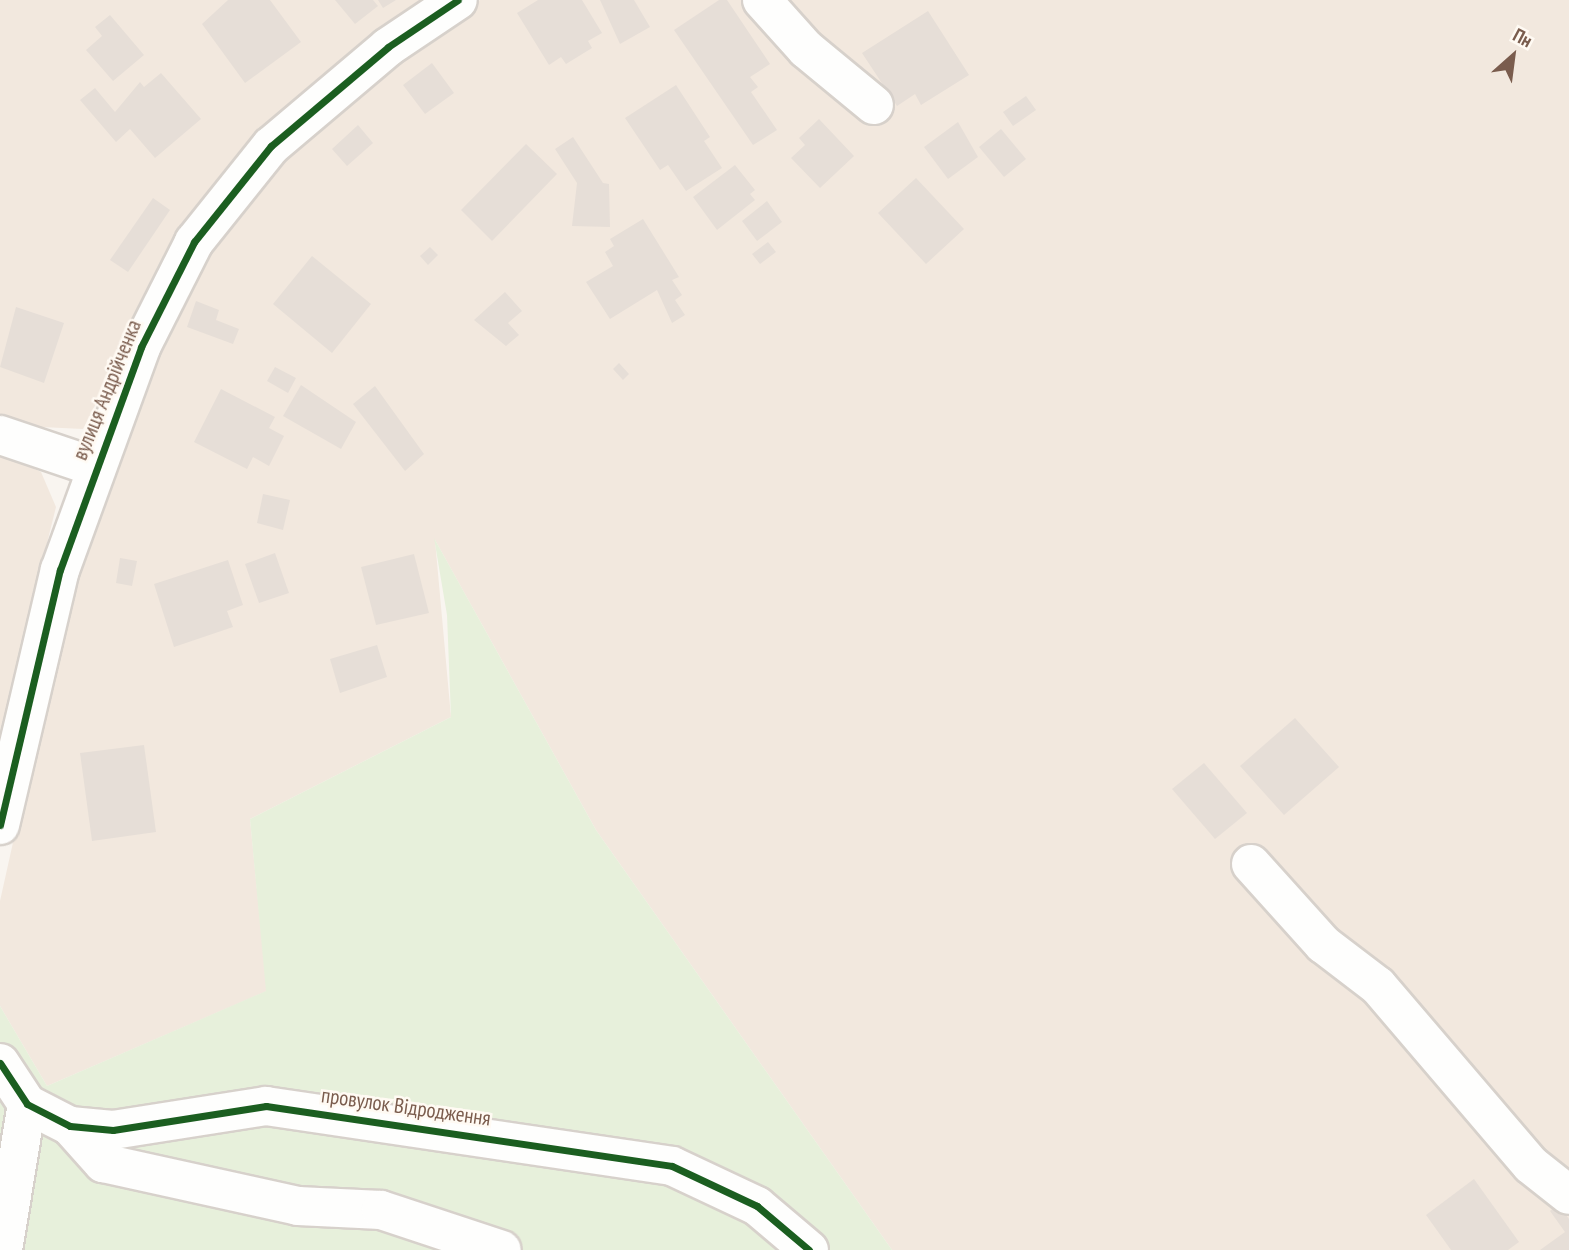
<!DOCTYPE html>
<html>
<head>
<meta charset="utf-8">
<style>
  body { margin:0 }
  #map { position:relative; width:1569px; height:1250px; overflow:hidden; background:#f9f5f0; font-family:"PT Sans Narrow",sans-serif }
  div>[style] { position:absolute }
  .residential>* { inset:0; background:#f2e8de }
  .green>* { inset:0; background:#e7f0db }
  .building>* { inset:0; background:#e6ded7 }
  .roads { filter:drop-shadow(2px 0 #d7d1cb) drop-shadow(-2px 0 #d7d1cb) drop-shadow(0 2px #d7d1cb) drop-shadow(0 -2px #d7d1cb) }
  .minor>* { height:38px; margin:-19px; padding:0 19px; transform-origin:19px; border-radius:19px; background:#fefefd }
  .cycleway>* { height:7px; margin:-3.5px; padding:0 3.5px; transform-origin:3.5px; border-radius:3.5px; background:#1b5e20 }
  span { translate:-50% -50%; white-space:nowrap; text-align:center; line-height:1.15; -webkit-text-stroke:5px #fffaf3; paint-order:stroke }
  .street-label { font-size:21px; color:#7a5c4d }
  .north { position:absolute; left:1478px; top:21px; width:70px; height:70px; -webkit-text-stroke:5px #fffaf3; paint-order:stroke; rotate:28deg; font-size:19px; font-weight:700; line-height:28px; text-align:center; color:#7a5c4d }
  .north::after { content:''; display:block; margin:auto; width:24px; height:32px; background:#7a5c4d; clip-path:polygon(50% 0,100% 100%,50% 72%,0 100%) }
</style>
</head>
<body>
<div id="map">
  <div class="residential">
    <div style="clip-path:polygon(0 0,427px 0,181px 236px,83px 429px,0 425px)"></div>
    <div style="clip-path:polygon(480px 0,1569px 0,1569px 1250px,892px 1250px,596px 830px,435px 540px,451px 717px,250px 819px,267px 991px,47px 1086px,0 1006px,0 901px,60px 631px,137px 400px,205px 249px,280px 155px,391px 59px)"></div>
    <div style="clip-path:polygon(0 453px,41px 472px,56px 507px,0 732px)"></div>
  </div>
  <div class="green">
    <div style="clip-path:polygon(434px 538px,596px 830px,892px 1250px,0 1250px,0 1006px,47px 1086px,266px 991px,250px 819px,451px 717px,447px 615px)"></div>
  </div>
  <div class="building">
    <div style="clip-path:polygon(228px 0,270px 0,301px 42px,245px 83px,202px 24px)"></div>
    <div style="clip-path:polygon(335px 0,373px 0,378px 6px,355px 24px)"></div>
    <div style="clip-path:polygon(378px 0,396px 0,383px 8px)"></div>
    <div style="clip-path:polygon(538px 0,582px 0,602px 33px,588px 41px,592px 48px,566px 64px,561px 57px,549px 65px,517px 13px)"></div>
    <div style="clip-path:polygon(600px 0,634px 0,650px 27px,620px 44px)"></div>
    <div style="clip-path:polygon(719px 0,727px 0,770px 64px,750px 77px,758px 87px,751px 92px,777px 130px,753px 145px,674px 30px)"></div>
    <div style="clip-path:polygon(928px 11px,969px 75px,921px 105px,915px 94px,897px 106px,862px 53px)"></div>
    <div style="clip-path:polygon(110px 15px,144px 55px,113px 81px,86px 50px,102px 36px,95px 27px)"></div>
    <div style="clip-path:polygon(432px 63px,454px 93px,425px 114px,403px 85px)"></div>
    <div style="clip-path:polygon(161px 73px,201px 119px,155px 158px,130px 129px,116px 142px,80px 100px,95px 88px,115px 112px,140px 82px,144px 87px)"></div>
    <div style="clip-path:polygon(676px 85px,710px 137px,704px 141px,722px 168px,686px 191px,668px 165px,660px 170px,625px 118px)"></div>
    <div style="clip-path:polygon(1026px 96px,1036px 110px,1013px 126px,1003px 112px)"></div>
    <div style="clip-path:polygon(819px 119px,854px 156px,820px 188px,791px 158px,805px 145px,799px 138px)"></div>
    <div style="clip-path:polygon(958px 122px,978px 157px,948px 179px,924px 147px)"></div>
    <div style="clip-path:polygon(358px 125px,373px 143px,347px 166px,332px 149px)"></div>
    <div style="clip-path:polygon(1001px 129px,1026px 159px,1004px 177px,979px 147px)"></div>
    <div style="clip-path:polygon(573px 137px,603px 183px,609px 184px,610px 227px,572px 226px,577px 183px,555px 149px)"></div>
    <div style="clip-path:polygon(526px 144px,557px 174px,492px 241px,461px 210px)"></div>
    <div style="clip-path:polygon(735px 165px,755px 190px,750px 194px,755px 200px,717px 230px,693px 197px)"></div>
    <div style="clip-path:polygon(916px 178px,964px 229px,926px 264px,878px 213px)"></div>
    <div style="clip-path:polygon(153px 198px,170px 210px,128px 272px,110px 260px)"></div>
    <div style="clip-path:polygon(767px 201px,782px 222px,757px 241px,742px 221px)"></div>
    <div style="clip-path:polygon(643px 219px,679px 277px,672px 280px,682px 295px,675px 300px,685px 315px,672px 323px,657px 290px,610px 319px,586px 282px,613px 266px,605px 252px,614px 246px,610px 239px)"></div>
    <div style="clip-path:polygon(768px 242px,776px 252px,760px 264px,752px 254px)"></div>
    <div style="clip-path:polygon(430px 247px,438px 255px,428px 265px,420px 256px)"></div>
    <div style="clip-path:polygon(312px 256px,371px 304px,332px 353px,273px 304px)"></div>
    <div style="clip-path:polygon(505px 292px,522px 311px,508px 323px,519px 335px,506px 346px,474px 320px)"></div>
    <div style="clip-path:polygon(196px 301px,219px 310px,216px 320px,239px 329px,233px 344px,187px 327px)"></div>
    <div style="clip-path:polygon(16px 307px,64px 323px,44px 383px,0 367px)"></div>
    <div style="clip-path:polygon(619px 363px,629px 374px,623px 380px,613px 369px)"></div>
    <div style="clip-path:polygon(275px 367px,296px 378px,288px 393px,267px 381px)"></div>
    <div style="clip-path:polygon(301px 385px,356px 422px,341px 449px,283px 416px)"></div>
    <div style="clip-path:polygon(375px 386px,424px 454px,405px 471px,353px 404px)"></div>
    <div style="clip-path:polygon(221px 389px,275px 417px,269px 428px,284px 436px,269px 466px,253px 457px,247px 469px,194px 442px)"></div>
    <div style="clip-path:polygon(263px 494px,290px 500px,283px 530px,257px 523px)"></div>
    <div style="clip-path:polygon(275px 553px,289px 593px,259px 603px,245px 564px)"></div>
    <div style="clip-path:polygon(414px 554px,429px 613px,376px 625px,361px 567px)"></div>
    <div style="clip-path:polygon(120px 558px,137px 561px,132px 586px,116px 583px)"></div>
    <div style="clip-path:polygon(228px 560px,243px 605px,227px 611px,233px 627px,174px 647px,154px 584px)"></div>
    <div style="clip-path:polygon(377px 645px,387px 677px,340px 693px,330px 659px)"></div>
    <div style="clip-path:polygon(1295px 718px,1339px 767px,1284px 815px,1240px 766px)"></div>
    <div style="clip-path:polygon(144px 745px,156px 832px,92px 841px,80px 753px)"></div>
    <div style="clip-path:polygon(1204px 763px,1247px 813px,1215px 839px,1172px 789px)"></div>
    <div style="clip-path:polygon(1474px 1179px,1519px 1242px,1508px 1250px,1451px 1250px,1426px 1215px)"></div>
    <div style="clip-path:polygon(1558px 1204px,1569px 1219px,1569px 1250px,1540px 1250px,1565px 1232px,1550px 1211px)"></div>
  </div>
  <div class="roads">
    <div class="minor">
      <div style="left:762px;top:0;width:66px;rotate:48.1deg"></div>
      <div style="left:806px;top:49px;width:88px;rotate:39.5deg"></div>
      <div style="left:0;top:435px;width:100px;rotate:18.6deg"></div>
      <div style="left:0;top:825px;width:262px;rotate:-76.8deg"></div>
      <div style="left:60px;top:570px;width:237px;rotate:-70deg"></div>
      <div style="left:141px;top:347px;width:118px;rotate:-63.2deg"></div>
      <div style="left:194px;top:242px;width:123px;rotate:-51.3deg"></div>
      <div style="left:271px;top:146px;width:153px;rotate:-40.2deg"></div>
      <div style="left:388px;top:47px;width:84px;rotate:-33.9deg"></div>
      <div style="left:1251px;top:864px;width:108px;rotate:48deg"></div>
      <div style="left:1323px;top:944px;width:69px;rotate:37.4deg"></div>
      <div style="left:1378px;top:986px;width:235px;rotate:49.5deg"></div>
      <div style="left:1531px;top:1165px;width:48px;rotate:38.3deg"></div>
      <div style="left:0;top:1063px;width:49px;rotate:56.6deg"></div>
      <div style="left:27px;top:1104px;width:48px;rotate:27.1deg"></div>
      <div style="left:70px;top:1126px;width:43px;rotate:5.3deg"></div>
      <div style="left:113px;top:1130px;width:155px;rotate:-8.9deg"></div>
      <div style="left:266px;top:1106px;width:410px;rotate:8.4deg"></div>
      <div style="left:672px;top:1166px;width:94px;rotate:25.2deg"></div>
      <div style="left:757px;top:1206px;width:68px;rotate:40.2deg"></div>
      <div style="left:70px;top:1126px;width:50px;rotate:48.3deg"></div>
      <div style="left:103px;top:1163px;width:200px;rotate:12.4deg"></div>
      <div style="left:298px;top:1206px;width:83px;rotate:2.8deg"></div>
      <div style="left:381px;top:1210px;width:127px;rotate:18.3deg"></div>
      <div style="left:3px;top:1250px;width:148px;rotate:-80.7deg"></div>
    </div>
  </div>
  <div class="cycleway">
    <div style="left:0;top:825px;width:262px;rotate:-76.8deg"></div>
    <div style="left:60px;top:570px;width:237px;rotate:-70deg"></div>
    <div style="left:141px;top:347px;width:118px;rotate:-63.2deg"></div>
    <div style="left:194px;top:242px;width:123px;rotate:-51.3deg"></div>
    <div style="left:271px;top:146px;width:153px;rotate:-40.2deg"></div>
    <div style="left:388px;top:47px;width:84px;rotate:-33.9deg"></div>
    <div style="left:0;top:1063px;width:49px;rotate:56.6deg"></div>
    <div style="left:27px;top:1104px;width:48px;rotate:27.1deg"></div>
    <div style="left:70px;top:1126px;width:43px;rotate:5.3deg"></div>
    <div style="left:113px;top:1130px;width:155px;rotate:-8.9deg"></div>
    <div style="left:266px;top:1106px;width:410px;rotate:8.4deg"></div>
    <div style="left:672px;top:1166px;width:94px;rotate:25.2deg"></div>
    <div style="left:757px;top:1206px;width:68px;rotate:40.2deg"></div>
  </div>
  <div class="street-label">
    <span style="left:107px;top:390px;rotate:-68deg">вулиця Андрійченка</span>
    <span style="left:406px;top:1107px;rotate:8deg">провулок Відродження</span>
  </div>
  <div class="north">Пн</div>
</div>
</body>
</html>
